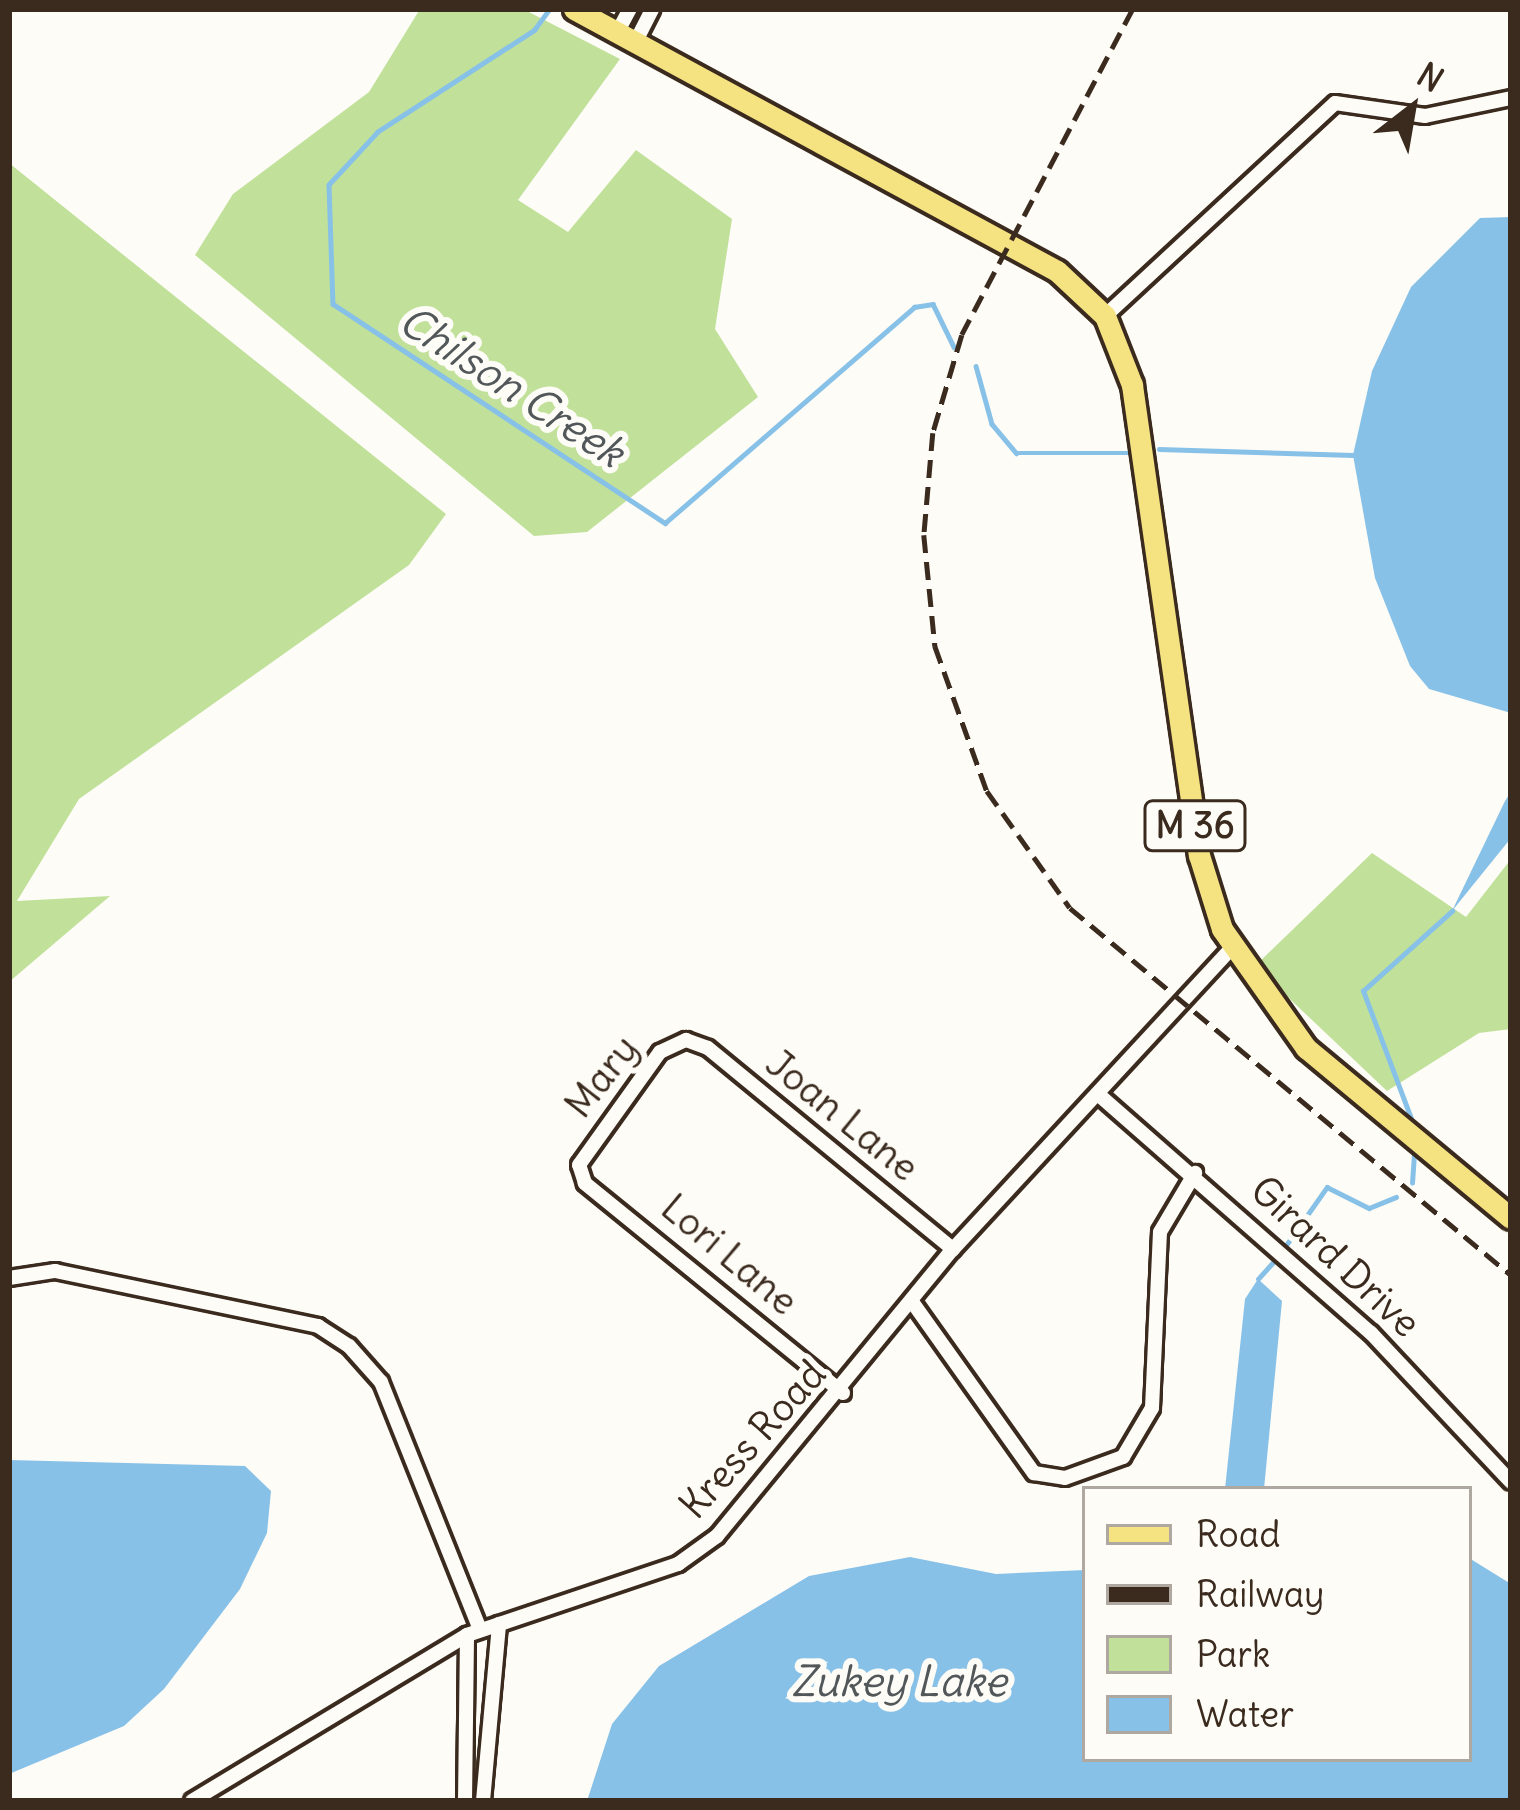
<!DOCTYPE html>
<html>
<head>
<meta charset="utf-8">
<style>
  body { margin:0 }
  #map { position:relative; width:1520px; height:1810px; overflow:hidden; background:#fdfcf7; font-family:Delius,sans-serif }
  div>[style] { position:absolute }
  .green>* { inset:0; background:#c1e19a }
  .water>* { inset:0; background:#88c1e7 }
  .stream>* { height:4.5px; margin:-2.25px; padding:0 2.25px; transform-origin:2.25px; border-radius:2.25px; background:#88c1e7 }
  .roads { filter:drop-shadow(3px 0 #3b2a1e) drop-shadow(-3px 0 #3b2a1e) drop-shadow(0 3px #3b2a1e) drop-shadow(0 -3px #3b2a1e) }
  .street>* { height:14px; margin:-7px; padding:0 7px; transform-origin:7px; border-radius:7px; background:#fdfcf7 }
  .primary>* { height:21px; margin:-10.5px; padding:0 10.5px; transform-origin:10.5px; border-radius:10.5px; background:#f5e382 }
  .rail>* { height:4.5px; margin-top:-2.25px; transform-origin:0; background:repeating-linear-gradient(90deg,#3b2a1e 0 18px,transparent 0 27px) }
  span { translate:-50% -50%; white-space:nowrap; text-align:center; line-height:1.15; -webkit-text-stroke:12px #fdfcf7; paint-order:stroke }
  .shield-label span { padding:3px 9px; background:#fdfcf7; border:3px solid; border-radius:9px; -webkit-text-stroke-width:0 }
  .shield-label { font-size:36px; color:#3b2a1e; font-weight:700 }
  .street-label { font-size:39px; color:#3b2a1e }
  .water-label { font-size:42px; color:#52575a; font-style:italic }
  .frame { position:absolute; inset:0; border:12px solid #3b2a1e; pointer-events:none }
  .legend { position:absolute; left:1082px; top:1486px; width:390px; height:276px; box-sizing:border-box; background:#fdfcf7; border:3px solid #afa8a0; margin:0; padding:15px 21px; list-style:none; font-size:36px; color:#3b2a1e }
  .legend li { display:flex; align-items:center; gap:24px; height:60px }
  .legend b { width:60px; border:3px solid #afa8a0 }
  .north { position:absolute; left:1352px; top:48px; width:120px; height:120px; -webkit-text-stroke:9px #fdfcf7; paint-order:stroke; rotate:31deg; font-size:33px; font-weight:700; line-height:48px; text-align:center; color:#3b2a1e }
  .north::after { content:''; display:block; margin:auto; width:42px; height:54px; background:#3b2a1e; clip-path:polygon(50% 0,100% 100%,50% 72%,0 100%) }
</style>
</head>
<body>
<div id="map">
  <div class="green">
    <div style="clip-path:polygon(420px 9px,523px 9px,620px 59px,518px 200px,568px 232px,636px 150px,732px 219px,715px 329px,758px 397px,587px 532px,534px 536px,195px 255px,233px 194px,369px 92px)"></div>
    <div style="clip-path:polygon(9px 163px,446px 514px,409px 565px,79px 799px,17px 901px,110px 896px,9px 982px)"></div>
    <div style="clip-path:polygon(1372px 853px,1466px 917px,1511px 859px,1511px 1029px,1479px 1033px,1387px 1091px,1255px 966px)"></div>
  </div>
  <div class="water">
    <div style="clip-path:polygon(1511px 217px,1511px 713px,1429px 689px,1410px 666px,1375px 578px,1353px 455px,1372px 371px,1411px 287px,1480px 218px)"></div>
    <div style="clip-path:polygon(1511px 792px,1511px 838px,1452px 911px,1505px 801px)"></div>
    <div style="clip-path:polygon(1258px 1279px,1282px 1301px,1264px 1489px,1225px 1489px,1245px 1299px)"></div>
    <div style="clip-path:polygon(9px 1460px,245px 1466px,271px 1491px,267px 1533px,240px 1589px,164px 1689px,124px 1726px,9px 1774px)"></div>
    <div style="clip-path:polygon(910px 1557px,996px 1574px,1085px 1570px,1085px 1759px,1469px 1759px,1469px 1558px,1511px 1584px,1511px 1801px,587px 1801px,612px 1724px,659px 1666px,809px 1576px)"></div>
  </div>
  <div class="stream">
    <div style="left:550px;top:9px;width:26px;rotate:126deg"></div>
    <div style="left:535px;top:30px;width:187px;rotate:147deg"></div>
    <div style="left:378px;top:132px;width:72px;rotate:132.8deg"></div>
    <div style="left:329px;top:185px;width:119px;rotate:88.1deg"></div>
    <div style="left:333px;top:304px;width:398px;rotate:33.4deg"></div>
    <div style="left:665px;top:523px;width:330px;rotate:-40.9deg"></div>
    <div style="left:914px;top:307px;width:19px;rotate:-9deg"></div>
    <div style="left:933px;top:304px;width:48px;rotate:64deg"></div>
    <div style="left:976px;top:366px;width:60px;rotate:74.6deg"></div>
    <div style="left:992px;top:424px;width:38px;rotate:50deg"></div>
    <div style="left:1016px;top:453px;width:112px"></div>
    <div style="left:1159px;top:449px;width:194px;rotate:1.8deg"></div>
    <div style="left:1413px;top:1124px;width:142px;rotate:-110.6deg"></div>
    <div style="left:1363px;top:991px;width:120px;rotate:-42deg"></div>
    <div style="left:1412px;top:1183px;width:27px;rotate:-86deg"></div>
    <div style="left:1282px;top:1251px;width:78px;rotate:-54.9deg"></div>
    <div style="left:1327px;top:1187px;width:47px;rotate:26.6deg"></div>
    <div style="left:1369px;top:1208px;width:29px;rotate:-22deg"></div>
    <div style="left:1258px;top:1279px;width:24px;rotate:-48deg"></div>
  </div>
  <div class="roads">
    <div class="street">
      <div style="left:617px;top:33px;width:27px;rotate:-62deg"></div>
      <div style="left:635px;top:43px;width:38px;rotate:-63deg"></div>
      <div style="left:1105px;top:316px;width:313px;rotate:-42.8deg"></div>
      <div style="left:1335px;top:103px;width:91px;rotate:8.2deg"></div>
      <div style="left:1425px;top:116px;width:88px;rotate:-11.8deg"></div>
      <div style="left:1099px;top:1095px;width:361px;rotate:41.2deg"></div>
      <div style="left:1371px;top:1333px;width:204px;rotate:46.8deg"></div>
      <div style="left:9px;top:1278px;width:47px;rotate:-8.7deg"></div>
      <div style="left:55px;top:1271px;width:269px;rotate:11.8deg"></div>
      <div style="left:318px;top:1326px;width:37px;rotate:33deg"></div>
      <div style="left:349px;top:1346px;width:48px;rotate:48.4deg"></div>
      <div style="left:381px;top:1382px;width:267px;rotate:68.2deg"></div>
      <div style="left:913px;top:1303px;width:209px;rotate:54.6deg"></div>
      <div style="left:1034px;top:1473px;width:31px;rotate:9deg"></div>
      <div style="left:1065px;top:1478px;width:62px;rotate:-19.9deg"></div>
      <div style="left:1123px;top:1457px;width:57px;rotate:-59.4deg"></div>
      <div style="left:1152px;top:1408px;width:176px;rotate:-87.4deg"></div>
      <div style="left:1160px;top:1232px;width:69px;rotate:-59.3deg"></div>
      <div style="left:843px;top:1393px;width:333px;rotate:-140.9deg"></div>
      <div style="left:585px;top:1183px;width:19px;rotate:-108deg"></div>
      <div style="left:579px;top:1165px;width:139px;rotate:-54.4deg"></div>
      <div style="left:660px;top:1052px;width:29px;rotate:-25deg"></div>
      <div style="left:686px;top:1040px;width:23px;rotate:20deg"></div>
      <div style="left:708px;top:1048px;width:317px;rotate:39.4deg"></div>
      <div style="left:192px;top:1801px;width:321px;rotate:-31.1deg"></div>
      <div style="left:467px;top:1635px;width:223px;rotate:-18.6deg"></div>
      <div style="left:678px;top:1564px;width:48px;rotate:-35.7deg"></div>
      <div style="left:717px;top:1536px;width:372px;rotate:-50.6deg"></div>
      <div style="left:953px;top:1249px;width:410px;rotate:-47.2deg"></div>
      <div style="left:465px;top:1801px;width:166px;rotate:-89.3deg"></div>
      <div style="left:483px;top:1801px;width:178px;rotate:-84.8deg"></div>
    </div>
    <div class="primary">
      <div style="left:574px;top:9px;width:549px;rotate:28.48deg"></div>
      <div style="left:1057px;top:271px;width:66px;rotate:43.2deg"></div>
      <div style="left:1105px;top:316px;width:74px;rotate:68.6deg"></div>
      <div style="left:1132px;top:385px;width:475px;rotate:81.9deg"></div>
      <div style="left:1199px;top:855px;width:77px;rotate:72.7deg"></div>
      <div style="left:1222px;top:929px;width:146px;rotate:54.8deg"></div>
      <div style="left:1306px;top:1048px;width:266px;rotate:39.7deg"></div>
    </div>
  </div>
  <div class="rail">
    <div style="left:1133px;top:9px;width:368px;rotate:117.7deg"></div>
    <div style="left:962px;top:335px;width:102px;rotate:106.5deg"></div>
    <div style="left:933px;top:433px;width:102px;rotate:95deg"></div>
    <div style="left:924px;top:535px;width:112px;rotate:84.3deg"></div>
    <div style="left:935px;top:646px;width:154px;rotate:70.3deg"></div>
    <div style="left:987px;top:791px;width:143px;rotate:54.6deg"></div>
    <div style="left:1070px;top:908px;width:574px;rotate:39.77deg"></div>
  </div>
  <div class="shield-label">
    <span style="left:1195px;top:826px">M 36</span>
  </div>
  <div class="street-label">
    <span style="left:602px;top:1077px;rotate:-52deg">Mary</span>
    <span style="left:842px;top:1116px;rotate:39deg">Joan Lane</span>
    <span style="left:729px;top:1255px;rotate:40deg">Lori Lane</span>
    <span style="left:1335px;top:1257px;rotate:43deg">Girard Drive</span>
    <span style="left:753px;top:1440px;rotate:-48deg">Kress Road</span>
  </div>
  <div class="water-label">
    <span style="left:512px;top:386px;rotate:33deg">Chilson Creek</span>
    <span style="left:899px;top:1681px">Zukey Lake</span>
  </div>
  <div class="frame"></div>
  <ul class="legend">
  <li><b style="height:15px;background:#f5e382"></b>Road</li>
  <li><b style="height:15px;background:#3b2a1e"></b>Railway</li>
  <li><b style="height:33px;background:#c1e19a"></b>Park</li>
  <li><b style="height:33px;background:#88c1e7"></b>Water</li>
  </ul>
  <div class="north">N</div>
</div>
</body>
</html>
